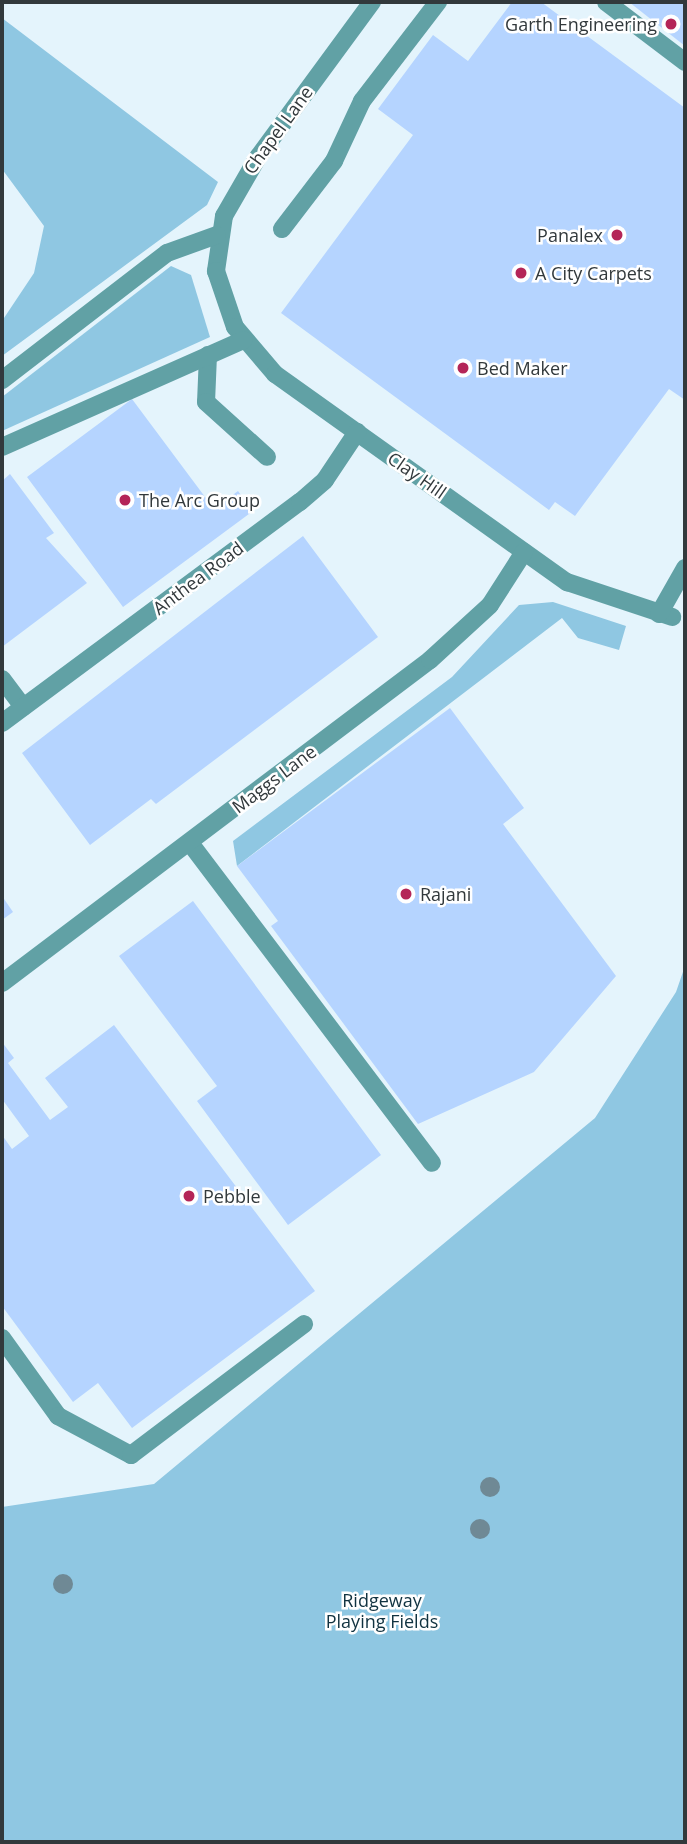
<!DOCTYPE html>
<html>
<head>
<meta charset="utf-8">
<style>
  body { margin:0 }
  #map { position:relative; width:687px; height:1844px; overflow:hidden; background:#e4f4fc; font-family:"Open Sans",sans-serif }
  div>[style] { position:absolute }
  .green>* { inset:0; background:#8fc7e2 }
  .building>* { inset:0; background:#b5d4ff }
  .minor>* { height:18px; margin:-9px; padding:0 9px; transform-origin:9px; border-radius:9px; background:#61a1a5 }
  .trees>* { width:20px; height:20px; margin:-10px; border-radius:50%; background:#6f8995 }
  .dots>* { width:19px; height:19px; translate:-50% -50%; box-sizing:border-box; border:4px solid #fff; border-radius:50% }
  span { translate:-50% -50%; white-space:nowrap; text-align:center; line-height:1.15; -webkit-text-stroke:5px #fff; paint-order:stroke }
  .poi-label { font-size:18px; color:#32393c }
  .right { translate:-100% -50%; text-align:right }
  .left { translate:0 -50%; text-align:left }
  .street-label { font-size:18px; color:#32393c }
  .park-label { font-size:18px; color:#103240 }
  .frame { position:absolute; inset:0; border:4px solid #32393c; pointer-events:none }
</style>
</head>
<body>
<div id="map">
  <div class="green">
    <div style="clip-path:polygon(2px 18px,218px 182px,207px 205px,2px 356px,2px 321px,34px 273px,44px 226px,2px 169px)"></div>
    <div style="clip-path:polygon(171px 266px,191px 275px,210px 337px,2px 431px,2px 397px)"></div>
    <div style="clip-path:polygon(553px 602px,626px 626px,619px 650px,578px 638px,562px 618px,237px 866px,233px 841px,452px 677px,519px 605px)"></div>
    <div style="clip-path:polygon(685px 966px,685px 1842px,2px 1842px,2px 1507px,154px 1484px,595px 1118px,676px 992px)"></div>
  </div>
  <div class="building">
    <div style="clip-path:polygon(512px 2px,541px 2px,685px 108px,685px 400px,669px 389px,575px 516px,555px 502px,549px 510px,281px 313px,413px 135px,378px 109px,433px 35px,468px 61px)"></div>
    <div style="clip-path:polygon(629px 2px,685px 2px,685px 46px)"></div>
    <div style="clip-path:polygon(132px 399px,214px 509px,238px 491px,253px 511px,123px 607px,27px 477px)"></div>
    <div style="clip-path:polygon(10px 474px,54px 533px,46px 538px,87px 583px,2px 647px,2px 481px)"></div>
    <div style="clip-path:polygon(303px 536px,378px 637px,156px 804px,151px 799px,90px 845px,22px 753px)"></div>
    <div style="clip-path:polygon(450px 708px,524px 808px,503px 824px,616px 976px,534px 1072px,418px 1124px,271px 926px,278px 921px,237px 866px)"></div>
    <div style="clip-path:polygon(2px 896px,13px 912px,2px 920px)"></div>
    <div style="clip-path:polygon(193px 901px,381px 1155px,288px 1225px,197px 1101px,217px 1086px,119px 956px)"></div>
    <div style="clip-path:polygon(114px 1025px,315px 1291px,132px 1428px,98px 1383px,73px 1402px,2px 1306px,2px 1135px,12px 1149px,29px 1136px,2px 1099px,2px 1042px,14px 1058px,8px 1063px,50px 1120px,68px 1107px,45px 1078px)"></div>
  </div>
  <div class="minor">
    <div style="left:372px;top:2px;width:192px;rotate:126.3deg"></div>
    <div style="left:258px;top:157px;width:68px;rotate:120deg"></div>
    <div style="left:224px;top:216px;width:56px;rotate:98.3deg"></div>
    <div style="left:216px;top:271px;width:59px;rotate:71.3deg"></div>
    <div style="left:235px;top:327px;width:62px;rotate:49.6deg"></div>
    <div style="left:275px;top:374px;width:359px;rotate:35.5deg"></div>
    <div style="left:567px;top:582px;width:111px;rotate:18.4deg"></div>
    <div style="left:606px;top:2px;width:99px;rotate:37.2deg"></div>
    <div style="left:282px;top:229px;width:86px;rotate:-52.6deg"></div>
    <div style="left:334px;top:161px;width:66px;rotate:-65deg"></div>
    <div style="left:362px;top:101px;width:125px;rotate:-52.5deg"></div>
    <div style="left:208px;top:355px;width:47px;rotate:92.4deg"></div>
    <div style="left:206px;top:402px;width:82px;rotate:42deg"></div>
    <div style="left:2px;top:380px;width:208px;rotate:-37.6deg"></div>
    <div style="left:167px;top:253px;width:53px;rotate:-19.8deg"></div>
    <div style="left:2px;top:447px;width:264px;rotate:-23.9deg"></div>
    <div style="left:659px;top:614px;width:53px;rotate:-60.5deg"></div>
    <div style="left:2px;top:679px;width:35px;rotate:53deg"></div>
    <div style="left:2px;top:723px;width:371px;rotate:-36.6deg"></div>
    <div style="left:300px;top:502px;width:33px;rotate:-41deg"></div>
    <div style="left:325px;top:480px;width:58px;rotate:-56.3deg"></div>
    <div style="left:190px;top:843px;width:401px;rotate:52.9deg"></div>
    <div style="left:2px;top:983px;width:536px;rotate:-37.04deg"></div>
    <div style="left:430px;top:660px;width:81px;rotate:-42.5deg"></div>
    <div style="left:490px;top:605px;width:63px;rotate:-57.3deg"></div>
    <div style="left:2px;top:1338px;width:96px;rotate:54.3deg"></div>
    <div style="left:58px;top:1416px;width:83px;rotate:28.1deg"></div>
    <div style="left:131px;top:1455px;width:217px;rotate:-37.1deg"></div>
  </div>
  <div class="trees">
    <div style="left:490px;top:1487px"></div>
    <div style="left:480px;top:1529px"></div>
    <div style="left:63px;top:1584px"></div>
  </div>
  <div class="dots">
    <div style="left:671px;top:24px;background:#b42558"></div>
    <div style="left:617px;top:235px;background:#b42558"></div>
    <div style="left:521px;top:273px;background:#b42558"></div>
    <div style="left:463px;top:368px;background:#b42558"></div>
    <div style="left:125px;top:500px;background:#b42558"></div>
    <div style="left:406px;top:894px;background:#b42558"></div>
    <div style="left:189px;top:1196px;background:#b42558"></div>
  </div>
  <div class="poi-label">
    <span class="right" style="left:657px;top:24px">Garth Engineering</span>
    <span class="right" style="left:603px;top:235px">Panalex</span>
    <span class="left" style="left:535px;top:273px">A City Carpets</span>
    <span class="left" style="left:477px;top:368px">Bed Maker</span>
    <span class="left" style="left:139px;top:500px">The Arc Group</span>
    <span class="left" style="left:420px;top:894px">Rajani</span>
    <span class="left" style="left:203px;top:1196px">Pebble</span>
  </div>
  <div class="street-label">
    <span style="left:278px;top:130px;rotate:-54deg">Chapel Lane</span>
    <span style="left:417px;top:475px;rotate:35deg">Clay Hill</span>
    <span style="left:198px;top:578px;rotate:-37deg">Anthea Road</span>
    <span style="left:274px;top:779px;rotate:-37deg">Maggs Lane</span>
  </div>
  <div class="park-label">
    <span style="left:382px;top:1611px">Ridgeway<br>Playing Fields</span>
  </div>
  <div class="frame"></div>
</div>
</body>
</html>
